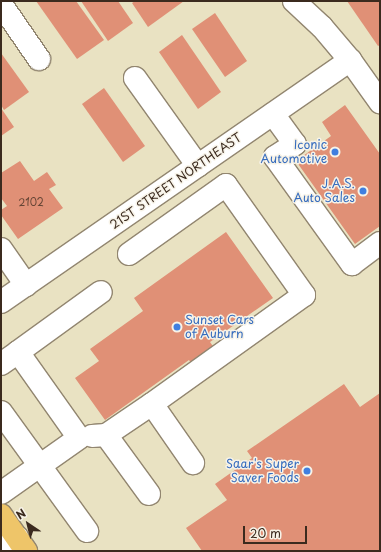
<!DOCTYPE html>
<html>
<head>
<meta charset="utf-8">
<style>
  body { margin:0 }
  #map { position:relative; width:381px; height:552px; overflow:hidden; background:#e9e2c2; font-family:"Playpen Sans",sans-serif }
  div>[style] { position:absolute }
  .building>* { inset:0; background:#e09076 }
  .roads { filter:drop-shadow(1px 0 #928670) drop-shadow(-1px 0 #928670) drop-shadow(0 1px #928670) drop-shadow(0 -1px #928670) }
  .minor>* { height:22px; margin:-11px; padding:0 11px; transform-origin:11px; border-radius:11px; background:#fff }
  .major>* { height:22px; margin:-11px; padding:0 11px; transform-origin:11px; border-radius:11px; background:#eec569 }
  .dots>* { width:11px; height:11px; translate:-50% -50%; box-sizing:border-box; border:2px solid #f7f3e8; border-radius:50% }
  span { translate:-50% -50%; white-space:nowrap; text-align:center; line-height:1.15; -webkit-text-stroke:3px #f7f3e8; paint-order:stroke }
  .number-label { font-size:10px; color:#644434 }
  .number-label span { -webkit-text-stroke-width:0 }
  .shop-label { font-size:12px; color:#366cbe }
  .right { translate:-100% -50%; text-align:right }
  .left { translate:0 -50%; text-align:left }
  .street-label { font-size:12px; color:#3b2a1e }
  .frame { position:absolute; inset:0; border:2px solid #3b2a1e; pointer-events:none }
  .north { position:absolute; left:8px; top:504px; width:40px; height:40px; -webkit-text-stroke:3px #f7f3e8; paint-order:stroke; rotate:325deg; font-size:11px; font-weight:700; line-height:16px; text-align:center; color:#3b2a1e }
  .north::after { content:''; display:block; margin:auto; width:14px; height:18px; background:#3b2a1e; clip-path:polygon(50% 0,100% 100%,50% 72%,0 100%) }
  .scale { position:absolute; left:243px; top:526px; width:64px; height:18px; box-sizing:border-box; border:2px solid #3b2a1e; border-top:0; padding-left:5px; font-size:12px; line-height:14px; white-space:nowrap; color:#3b2a1e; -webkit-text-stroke:3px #f7f3e8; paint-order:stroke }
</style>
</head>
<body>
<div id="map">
  <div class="building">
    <div style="clip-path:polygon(36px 1px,76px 1px,104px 40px,77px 59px)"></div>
    <div style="clip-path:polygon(81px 1px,118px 1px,133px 23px,108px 41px)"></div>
    <div style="clip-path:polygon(135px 1px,184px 1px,148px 27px,132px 3px)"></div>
    <div style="clip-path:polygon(347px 1px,380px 1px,380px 45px,378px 46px)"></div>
    <div style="clip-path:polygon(215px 13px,247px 61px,225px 77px,192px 29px)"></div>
    <div style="clip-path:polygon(182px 35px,221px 92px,198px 109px,159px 52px)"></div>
    <div style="clip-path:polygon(1px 53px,29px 92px,4px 110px,1px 105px)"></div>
    <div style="clip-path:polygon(104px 88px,145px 146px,123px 162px,82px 104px)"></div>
    <div style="clip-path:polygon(345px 105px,380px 154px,380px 226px,355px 244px,296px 161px,331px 136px,322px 122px)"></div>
    <div style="clip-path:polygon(1px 108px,14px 127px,1px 136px)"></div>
    <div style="clip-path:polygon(20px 161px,34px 181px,47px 172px,56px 185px,49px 189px,63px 208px,18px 239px,1px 215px,1px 210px,7px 206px,1px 198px,1px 173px)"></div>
    <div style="clip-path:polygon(226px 232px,273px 298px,210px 342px,217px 352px,194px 368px,189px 360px,105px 420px,75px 378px,99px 361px,90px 349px,143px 311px,134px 298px)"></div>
    <div style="clip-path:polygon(344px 384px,360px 407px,380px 393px,380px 551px,202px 551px,186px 528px,227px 500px,215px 484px,252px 458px,247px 451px)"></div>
  </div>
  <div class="roads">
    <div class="minor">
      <div style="left:294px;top:1px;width:38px;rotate:43deg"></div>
      <div style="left:322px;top:27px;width:43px;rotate:49.7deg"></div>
      <div style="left:350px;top:60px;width:52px;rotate:54.5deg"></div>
      <div style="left:1px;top:4px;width:67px;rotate:55.4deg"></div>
      <div style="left:135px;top:78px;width:108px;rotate:54.4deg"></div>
      <div style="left:273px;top:114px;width:37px;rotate:54deg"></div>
      <div style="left:295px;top:144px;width:24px;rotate:147deg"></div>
      <div style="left:275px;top:157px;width:132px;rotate:54.3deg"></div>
      <div style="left:352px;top:264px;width:35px;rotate:-37deg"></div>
      <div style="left:1px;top:249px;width:44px;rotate:55.2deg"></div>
      <div style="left:129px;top:254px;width:119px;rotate:-35.4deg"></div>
      <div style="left:226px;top:185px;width:135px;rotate:54.7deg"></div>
      <div style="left:304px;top:295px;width:187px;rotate:144.4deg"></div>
      <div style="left:1px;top:302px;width:425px;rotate:-34.7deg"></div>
      <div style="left:18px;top:352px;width:102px;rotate:-35.9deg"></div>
      <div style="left:1px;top:364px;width:21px;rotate:-35deg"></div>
      <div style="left:18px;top:352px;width:105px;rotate:54.7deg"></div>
      <div style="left:79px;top:438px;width:95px;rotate:144.8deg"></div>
      <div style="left:1px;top:412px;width:147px;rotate:54.1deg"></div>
      <div style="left:106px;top:435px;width:55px;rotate:-34deg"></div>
      <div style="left:152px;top:404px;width:72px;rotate:55.2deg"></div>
      <div style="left:92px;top:436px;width:14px;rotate:-4deg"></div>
      <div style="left:106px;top:435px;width:73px;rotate:53.9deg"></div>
      <div style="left:1px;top:549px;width:20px;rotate:-37deg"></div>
    </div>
    <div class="major">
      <div style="left:1px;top:515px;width:44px;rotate:55.2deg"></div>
    </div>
  </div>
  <div class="dots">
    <div style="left:335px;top:152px;background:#3f7fe0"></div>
    <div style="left:363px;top:191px;background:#3f7fe0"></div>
    <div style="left:177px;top:327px;background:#3f7fe0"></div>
    <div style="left:307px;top:471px;background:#3f7fe0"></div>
  </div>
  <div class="number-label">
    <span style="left:31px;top:202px">2102</span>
  </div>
  <div class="shop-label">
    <span class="right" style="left:327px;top:152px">Iconic<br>Automotive</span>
    <span class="right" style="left:355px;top:191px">J.A.S.<br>Auto Sales</span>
    <span class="left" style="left:185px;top:327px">Sunset Cars<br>of Auburn</span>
    <span class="right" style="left:299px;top:471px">Saar's Super<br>Saver Foods</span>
  </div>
  <div class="street-label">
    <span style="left:176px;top:181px;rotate:-35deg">21ST STREET NORTHEAST</span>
  </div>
  <div class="frame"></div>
  <div class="north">N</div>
  <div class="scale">20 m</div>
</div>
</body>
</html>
